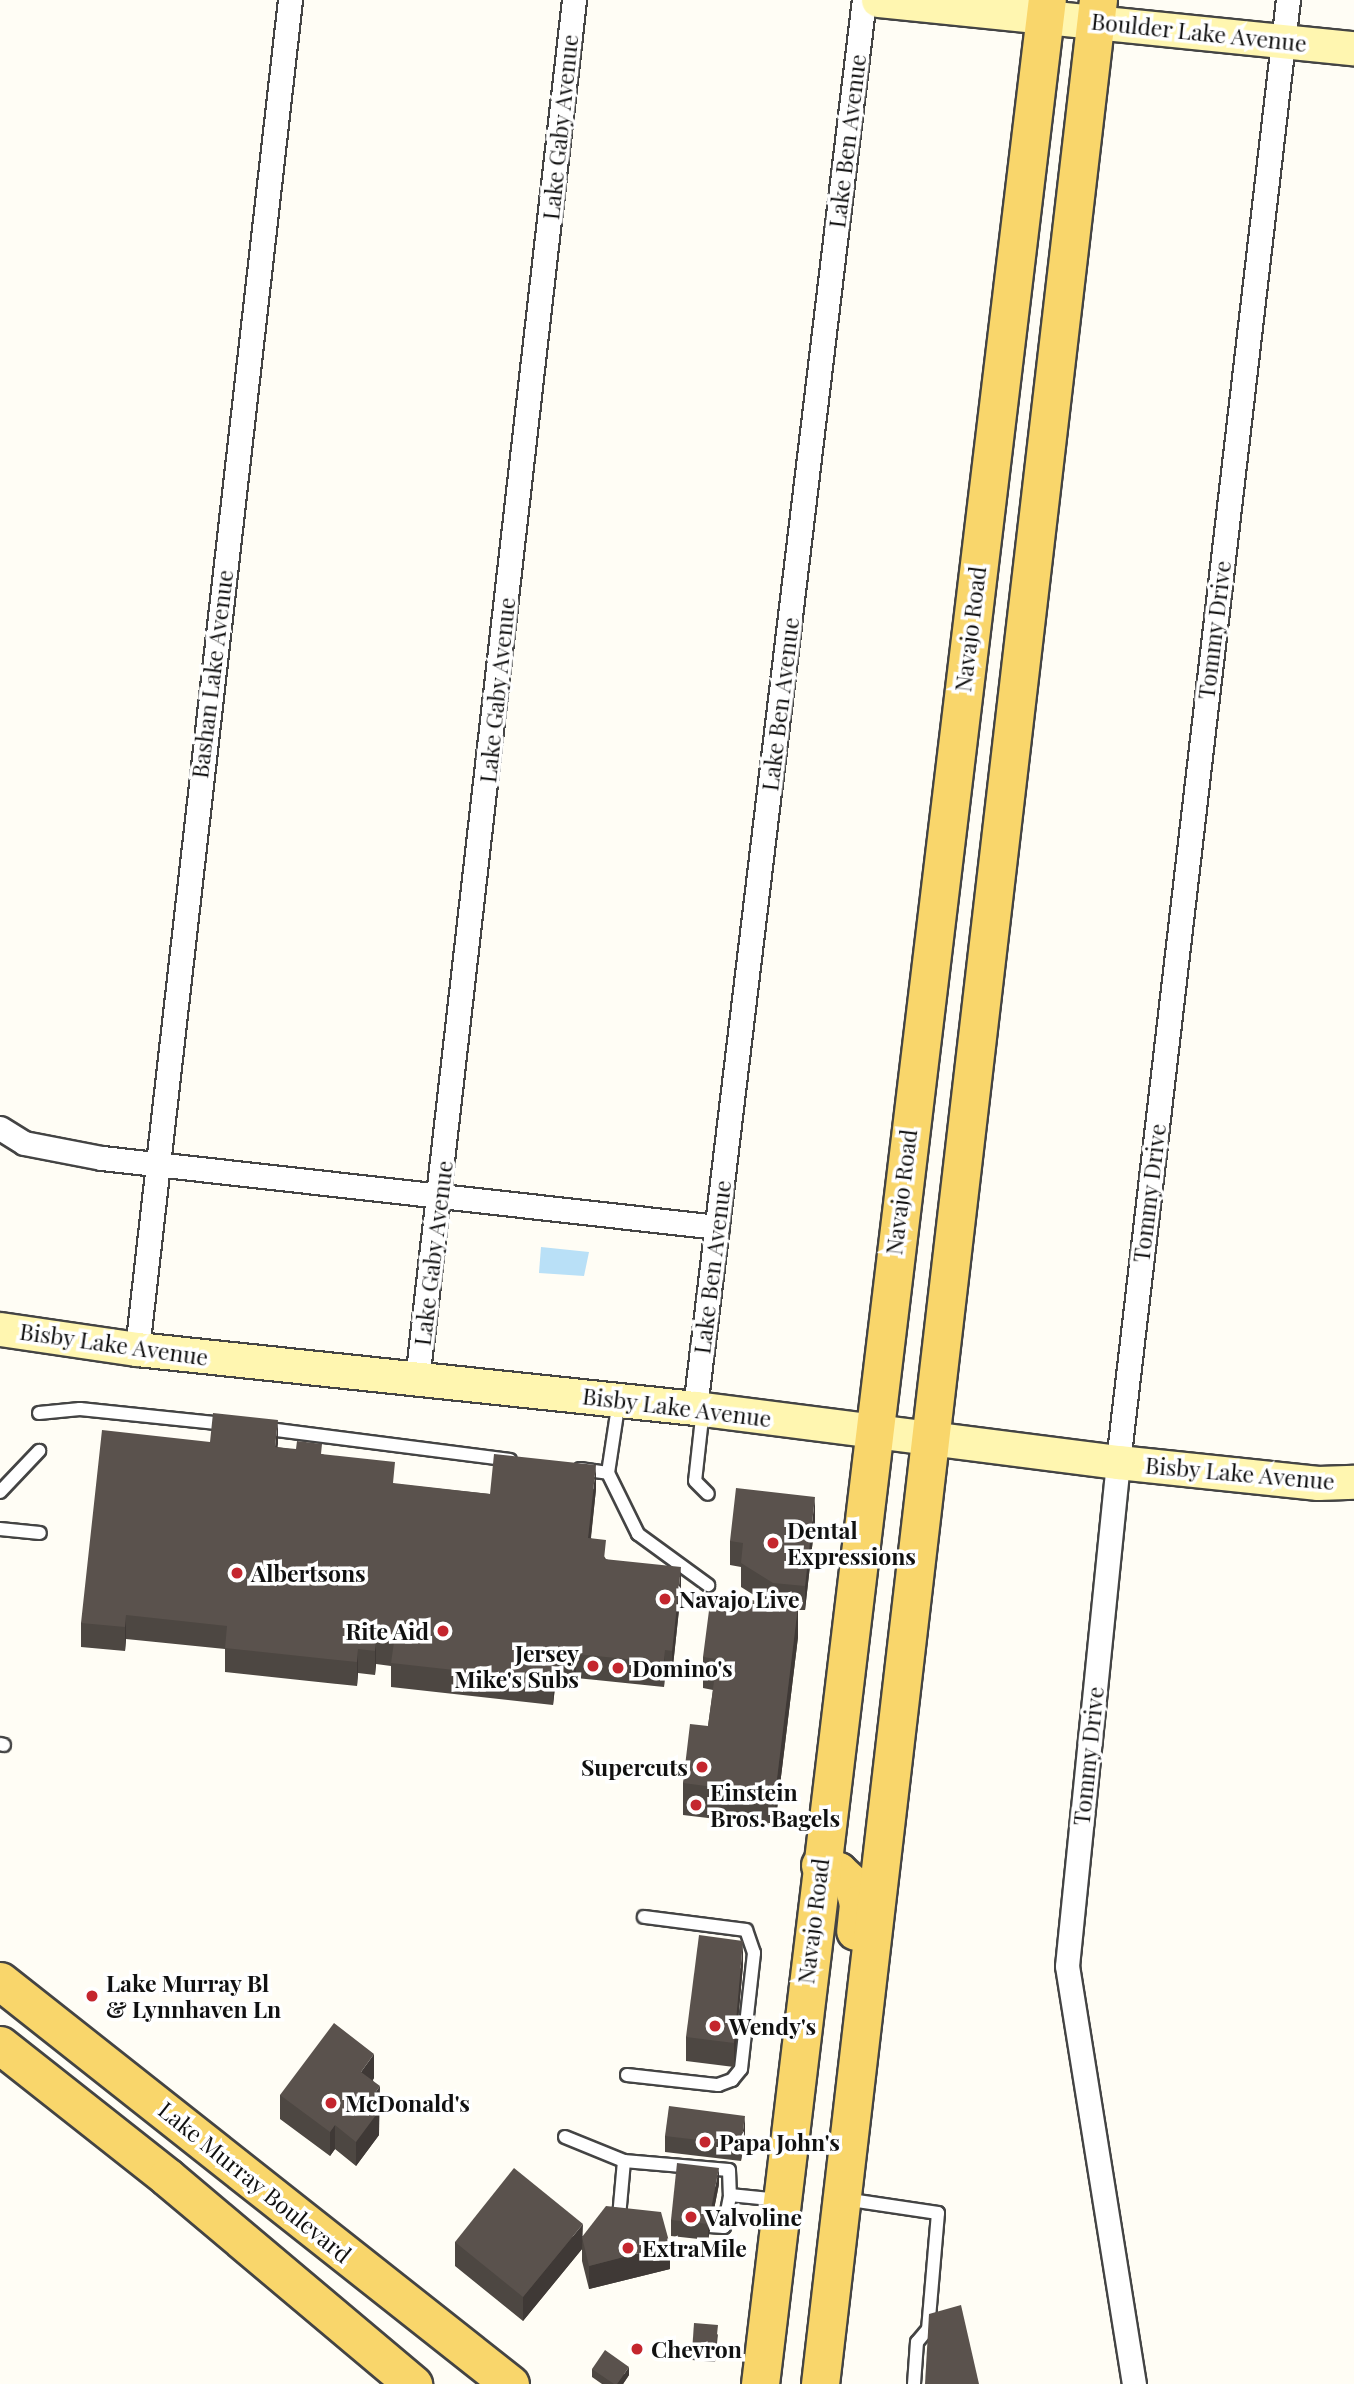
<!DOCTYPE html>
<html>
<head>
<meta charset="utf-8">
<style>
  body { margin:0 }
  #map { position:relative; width:1354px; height:2384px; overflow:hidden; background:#fffdf5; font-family:"Playfair Display",serif }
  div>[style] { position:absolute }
  .water>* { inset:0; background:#b9e0f7 }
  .roads { filter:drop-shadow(2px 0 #444) drop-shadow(-2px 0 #444) drop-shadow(0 2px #444) drop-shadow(0 -2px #444) }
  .lane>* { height:12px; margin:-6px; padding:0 6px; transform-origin:6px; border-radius:6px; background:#fff }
  .street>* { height:23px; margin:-11.5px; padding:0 11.5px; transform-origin:11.5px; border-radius:11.5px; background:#fff }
  .secondary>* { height:33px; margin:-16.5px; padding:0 16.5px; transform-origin:16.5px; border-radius:16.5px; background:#fff6b0 }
  .primary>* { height:37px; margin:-18.5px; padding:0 18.5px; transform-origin:18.5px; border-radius:18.5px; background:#f9d66b }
  .wall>* { inset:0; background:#4d4742 }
  .shaded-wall>* { inset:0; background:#3f3936 }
  .building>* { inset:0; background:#5a524d }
  .dots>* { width:19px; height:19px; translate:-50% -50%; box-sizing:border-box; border:4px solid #fff; border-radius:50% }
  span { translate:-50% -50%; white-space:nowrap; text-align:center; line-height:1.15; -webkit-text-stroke:7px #fff; paint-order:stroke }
  .street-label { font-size:23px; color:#111 }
  .poi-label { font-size:23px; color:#111; font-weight:700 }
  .left { translate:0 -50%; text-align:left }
  .right { translate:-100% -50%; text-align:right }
</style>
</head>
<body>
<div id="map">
  <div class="water">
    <div style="clip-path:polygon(541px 1247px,589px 1252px,584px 1276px,539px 1273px)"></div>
  </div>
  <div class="roads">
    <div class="lane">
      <div style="left:703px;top:1409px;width:72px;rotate:96.3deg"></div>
      <div style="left:695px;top:1481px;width:18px;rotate:45deg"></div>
      <div style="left:39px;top:1413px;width:41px;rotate:-5.6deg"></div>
      <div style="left:80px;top:1409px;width:147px;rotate:5.9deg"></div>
      <div style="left:261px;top:1428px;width:251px;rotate:7.3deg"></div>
      <div style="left:580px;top:1469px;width:28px;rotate:8deg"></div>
      <div style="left:608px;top:1473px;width:74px;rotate:-81.4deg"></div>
      <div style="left:608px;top:1473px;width:68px;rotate:63.8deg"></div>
      <div style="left:638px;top:1534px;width:87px;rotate:36.1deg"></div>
      <div style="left:0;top:1492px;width:57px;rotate:-46.4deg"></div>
      <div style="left:0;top:1529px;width:40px;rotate:5.7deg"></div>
      <div style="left:0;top:1744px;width:4px;rotate:14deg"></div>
      <div style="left:627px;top:2075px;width:92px;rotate:6.3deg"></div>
      <div style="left:718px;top:2085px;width:15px;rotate:-20deg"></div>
      <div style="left:732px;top:2080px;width:14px;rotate:-51deg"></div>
      <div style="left:741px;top:2069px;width:117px;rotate:-83.6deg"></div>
      <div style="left:754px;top:1953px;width:24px;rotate:-109deg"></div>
      <div style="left:746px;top:1930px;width:103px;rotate:-172.7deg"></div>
      <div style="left:565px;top:2137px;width:64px;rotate:22.1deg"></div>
      <div style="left:844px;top:2199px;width:95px;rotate:8.5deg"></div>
      <div style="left:938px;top:2213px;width:116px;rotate:94.9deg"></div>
      <div style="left:928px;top:2329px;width:17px;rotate:130deg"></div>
      <div style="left:917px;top:2342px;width:42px;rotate:94.1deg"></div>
      <div style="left:623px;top:2218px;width:4px;rotate:-166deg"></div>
      <div style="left:619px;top:2217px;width:56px;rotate:-84.9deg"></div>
      <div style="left:624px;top:2161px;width:105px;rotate:4.9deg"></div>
      <div style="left:729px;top:2170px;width:25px;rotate:88deg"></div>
      <div style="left:730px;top:2195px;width:50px;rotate:5.7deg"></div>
      <div style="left:709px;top:2226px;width:15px;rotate:4deg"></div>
      <div style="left:724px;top:2227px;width:33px;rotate:-79deg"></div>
    </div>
    <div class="street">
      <div style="left:0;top:1128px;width:28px;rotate:32deg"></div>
      <div style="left:24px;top:1143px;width:79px;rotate:10.9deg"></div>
      <div style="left:102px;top:1158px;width:619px;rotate:6.4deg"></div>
      <div style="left:137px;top:1349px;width:1358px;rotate:-83.53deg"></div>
      <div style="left:417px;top:1380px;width:1389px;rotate:-83.51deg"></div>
      <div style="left:695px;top:1408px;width:1418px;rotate:-83.16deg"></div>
      <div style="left:1134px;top:2384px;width:423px;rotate:-99.1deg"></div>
      <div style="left:1067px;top:1966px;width:507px;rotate:-84.22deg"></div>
      <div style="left:1118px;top:1462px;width:1472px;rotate:-83.37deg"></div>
    </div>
    <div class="secondary">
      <div style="left:878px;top:0;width:478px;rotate:5.8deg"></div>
      <div style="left:0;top:1329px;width:138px;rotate:8.3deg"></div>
      <div style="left:137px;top:1349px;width:561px;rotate:6.04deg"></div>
      <div style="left:695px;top:1408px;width:426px;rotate:7.3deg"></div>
      <div style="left:1118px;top:1462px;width:201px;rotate:6deg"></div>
      <div style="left:1318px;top:1483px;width:36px;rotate:-2deg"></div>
    </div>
    <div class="primary">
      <div style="left:820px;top:1865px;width:19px;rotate:18deg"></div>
      <div style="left:838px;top:1871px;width:21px;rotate:43deg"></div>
      <div style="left:853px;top:1885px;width:20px;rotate:75deg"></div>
      <div style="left:858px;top:1904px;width:27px;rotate:96deg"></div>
      <div style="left:0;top:1981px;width:650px;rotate:38.32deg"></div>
      <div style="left:0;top:2045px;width:213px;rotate:38.3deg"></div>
      <div style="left:167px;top:2177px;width:322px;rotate:40.1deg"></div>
      <div style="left:760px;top:2384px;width:2401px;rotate:-83.14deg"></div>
      <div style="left:820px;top:2384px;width:2400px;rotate:-83.35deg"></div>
    </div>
  </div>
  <div class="wall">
    <div style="clip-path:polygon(210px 1442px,277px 1447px,322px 1454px,395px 1484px,490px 1494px,596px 1489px,591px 1538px,606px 1559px,681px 1591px,672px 1675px,665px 1674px,664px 1687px,576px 1678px,574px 1689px,555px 1687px,553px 1705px,391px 1687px,391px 1666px,376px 1664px,375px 1675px,358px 1673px,357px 1686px,225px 1672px,225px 1649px,126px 1639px,125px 1651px,81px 1647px,81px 1623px)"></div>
    <div style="clip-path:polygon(815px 1521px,805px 1610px,798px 1610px,798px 1637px,775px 1826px,683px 1815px,683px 1783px,708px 1726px,713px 1690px,703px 1688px,703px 1657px,765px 1602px,741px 1587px,741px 1567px,730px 1565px,730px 1541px)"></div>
    <div style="clip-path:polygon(743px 1965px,734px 2067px,686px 2061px,686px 2037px)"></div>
    <div style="clip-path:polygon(374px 2078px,373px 2080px,380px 2110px,379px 2112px,379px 2135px,356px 2166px,335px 2149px,330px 2156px,280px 2119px,280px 2095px)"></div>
    <div style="clip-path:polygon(745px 2132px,741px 2161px,665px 2152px,665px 2136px)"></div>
    <div style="clip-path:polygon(719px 2184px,708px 2240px,671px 2236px,671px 2220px)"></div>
    <div style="clip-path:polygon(583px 2236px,670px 2269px,589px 2289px,582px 2261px,582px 2249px,523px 2321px,455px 2266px,455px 2242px)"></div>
    <div style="clip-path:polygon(718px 2334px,715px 2362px,692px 2360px,692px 2352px)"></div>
    <div style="clip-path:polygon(592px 2369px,629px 2375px,623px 2384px,602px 2384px,592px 2377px)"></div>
  </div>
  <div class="shaded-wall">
    <div style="clip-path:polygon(278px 1420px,278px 1444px,275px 1471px,275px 1447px)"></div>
    <div style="clip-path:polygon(596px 1465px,596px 1489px,588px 1562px,588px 1538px)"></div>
    <div style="clip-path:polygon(815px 1497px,815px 1521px,805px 1610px,805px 1586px)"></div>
    <div style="clip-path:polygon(681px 1567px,681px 1591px,672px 1675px,672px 1651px)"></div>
    <div style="clip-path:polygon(798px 1606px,798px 1637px,775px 1826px,775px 1795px)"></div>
    <div style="clip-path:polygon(126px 1615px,126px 1639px,125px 1651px,125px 1627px)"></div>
    <div style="clip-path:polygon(376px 1640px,376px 1664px,375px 1675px,375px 1651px)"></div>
    <div style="clip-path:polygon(358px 1649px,358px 1673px,357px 1686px,357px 1662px)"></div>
    <div style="clip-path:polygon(665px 1650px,665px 1674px,664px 1687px,664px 1663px)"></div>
    <div style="clip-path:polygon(576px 1654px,576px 1678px,574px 1689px,574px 1665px)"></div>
    <div style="clip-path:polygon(555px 1663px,555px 1687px,553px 1705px,553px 1681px)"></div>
    <div style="clip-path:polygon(743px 1941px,743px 1965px,734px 2067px,734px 2043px)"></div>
    <div style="clip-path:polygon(374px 2054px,374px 2078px,361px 2096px,361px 2072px)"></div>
    <div style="clip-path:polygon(380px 2086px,379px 2135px,356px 2166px,356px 2142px,368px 2103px)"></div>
    <div style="clip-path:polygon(745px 2116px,745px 2132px,741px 2161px,741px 2145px)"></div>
    <div style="clip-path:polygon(335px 2125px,335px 2149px,330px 2156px,330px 2132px)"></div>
    <div style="clip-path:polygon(719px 2168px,719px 2184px,708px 2240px,708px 2224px)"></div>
    <div style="clip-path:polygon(583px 2224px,582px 2249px,523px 2321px,523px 2297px)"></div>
    <div style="clip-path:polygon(670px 2245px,670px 2269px,589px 2289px,589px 2266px)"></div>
    <div style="clip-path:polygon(629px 2367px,629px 2375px,623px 2384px,617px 2384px)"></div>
  </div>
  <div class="building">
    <div style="clip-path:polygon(213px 1413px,278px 1420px,275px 1447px,296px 1449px,297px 1441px,322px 1444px,321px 1454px,395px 1462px,393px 1483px,490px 1494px,494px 1454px,596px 1465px,588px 1538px,606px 1540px,604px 1559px,681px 1567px,672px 1651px,665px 1650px,664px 1663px,576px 1654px,574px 1665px,555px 1663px,553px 1681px,391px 1663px,394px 1642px,376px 1640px,375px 1651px,358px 1649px,357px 1662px,225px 1648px,227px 1626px,126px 1615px,125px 1627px,81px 1623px,102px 1430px,210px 1442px)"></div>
    <div style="clip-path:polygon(736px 1488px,815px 1497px,805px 1586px,773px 1583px,741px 1563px,743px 1543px,730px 1541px)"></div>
    <div style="clip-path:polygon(711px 1595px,798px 1606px,775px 1795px,683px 1783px,690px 1724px,708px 1726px,717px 1659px,703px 1657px)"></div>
    <div style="clip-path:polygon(699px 1935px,743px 1941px,734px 2043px,686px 2037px)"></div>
    <div style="clip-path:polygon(334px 2023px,374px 2054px,361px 2072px,380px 2086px,368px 2103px,379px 2111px,356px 2142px,335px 2125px,330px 2132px,280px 2095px)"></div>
    <div style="clip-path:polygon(669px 2106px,745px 2116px,741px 2145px,665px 2136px)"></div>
    <div style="clip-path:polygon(677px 2163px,719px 2168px,708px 2224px,671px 2220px)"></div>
    <div style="clip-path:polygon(514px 2168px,583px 2224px,523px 2297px,455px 2242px)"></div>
    <div style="clip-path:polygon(606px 2206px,661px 2212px,670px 2245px,589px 2266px,582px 2237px)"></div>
    <div style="clip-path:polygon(961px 2305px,979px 2384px,925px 2384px,929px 2314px)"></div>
    <div style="clip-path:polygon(694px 2323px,718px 2325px,715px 2354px,692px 2352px)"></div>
    <div style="clip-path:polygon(605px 2350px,629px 2367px,617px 2384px,614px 2384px,592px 2369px)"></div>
  </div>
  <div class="dots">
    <div style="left:773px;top:1543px;background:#c4262e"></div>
    <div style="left:237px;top:1573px;background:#c4262e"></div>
    <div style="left:665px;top:1599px;background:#c4262e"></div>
    <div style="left:443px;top:1631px;background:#c4262e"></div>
    <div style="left:593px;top:1666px;background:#c4262e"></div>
    <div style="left:618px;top:1668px;background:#c4262e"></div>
    <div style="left:702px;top:1767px;background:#c4262e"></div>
    <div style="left:696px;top:1805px;background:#c4262e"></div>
    <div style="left:92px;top:1996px;background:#c4262e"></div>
    <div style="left:715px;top:2026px;background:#c4262e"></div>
    <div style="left:331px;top:2103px;background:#c4262e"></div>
    <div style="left:705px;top:2142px;background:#c4262e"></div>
    <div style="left:691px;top:2217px;background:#c4262e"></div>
    <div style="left:628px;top:2248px;background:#c4262e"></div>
    <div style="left:637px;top:2349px;background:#c4262e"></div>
  </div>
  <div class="street-label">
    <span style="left:1199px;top:32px;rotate:6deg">Boulder Lake Avenue</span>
    <span style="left:560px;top:127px;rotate:-84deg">Lake Gaby Avenue</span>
    <span style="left:847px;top:141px;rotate:-83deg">Lake Ben Avenue</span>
    <span style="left:970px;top:629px;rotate:-83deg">Navajo Road</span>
    <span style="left:1214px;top:630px;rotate:-83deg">Tommy Drive</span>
    <span style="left:212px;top:674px;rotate:-83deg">Bashan Lake Avenue</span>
    <span style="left:497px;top:690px;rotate:-84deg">Lake Gaby Avenue</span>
    <span style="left:780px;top:704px;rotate:-83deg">Lake Ben Avenue</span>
    <span style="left:901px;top:1192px;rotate:-83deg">Navajo Road</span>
    <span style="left:1149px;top:1193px;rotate:-83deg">Tommy Drive</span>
    <span style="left:433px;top:1253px;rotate:-83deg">Lake Gaby Avenue</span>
    <span style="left:712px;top:1267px;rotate:-83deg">Lake Ben Avenue</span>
    <span style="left:114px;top:1344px;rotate:8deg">Bisby Lake Avenue</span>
    <span style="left:677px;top:1407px;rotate:7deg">Bisby Lake Avenue</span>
    <span style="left:1240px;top:1473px;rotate:5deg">Bisby Lake Avenue</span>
    <span style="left:1088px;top:1756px;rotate:-84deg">Tommy Drive</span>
    <span style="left:813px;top:1921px;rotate:-83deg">Navajo Road</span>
    <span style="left:255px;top:2182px;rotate:39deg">Lake Murray Boulevard</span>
  </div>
  <div class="poi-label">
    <span class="left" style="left:787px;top:1543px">Dental<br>Expressions</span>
    <span class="left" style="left:251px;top:1573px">Albertsons</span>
    <span class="left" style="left:679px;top:1599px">Navajo Live</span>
    <span class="right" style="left:429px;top:1631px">Rite Aid</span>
    <span class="right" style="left:579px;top:1666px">Jersey<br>Mike's Subs</span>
    <span class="left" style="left:632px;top:1668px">Domino's</span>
    <span class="right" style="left:688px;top:1767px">Supercuts</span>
    <span class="left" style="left:710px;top:1805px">Einstein<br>Bros. Bagels</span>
    <span class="left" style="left:106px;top:1996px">Lake Murray Bl<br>&amp; Lynnhaven Ln</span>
    <span class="left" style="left:729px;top:2026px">Wendy's</span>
    <span class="left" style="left:345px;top:2103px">McDonald's</span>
    <span class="left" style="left:719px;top:2142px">Papa John's</span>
    <span class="left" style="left:705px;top:2217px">Valvoline</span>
    <span class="left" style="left:642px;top:2248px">ExtraMile</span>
    <span class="left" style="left:651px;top:2349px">Chevron</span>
  </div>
</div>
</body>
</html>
